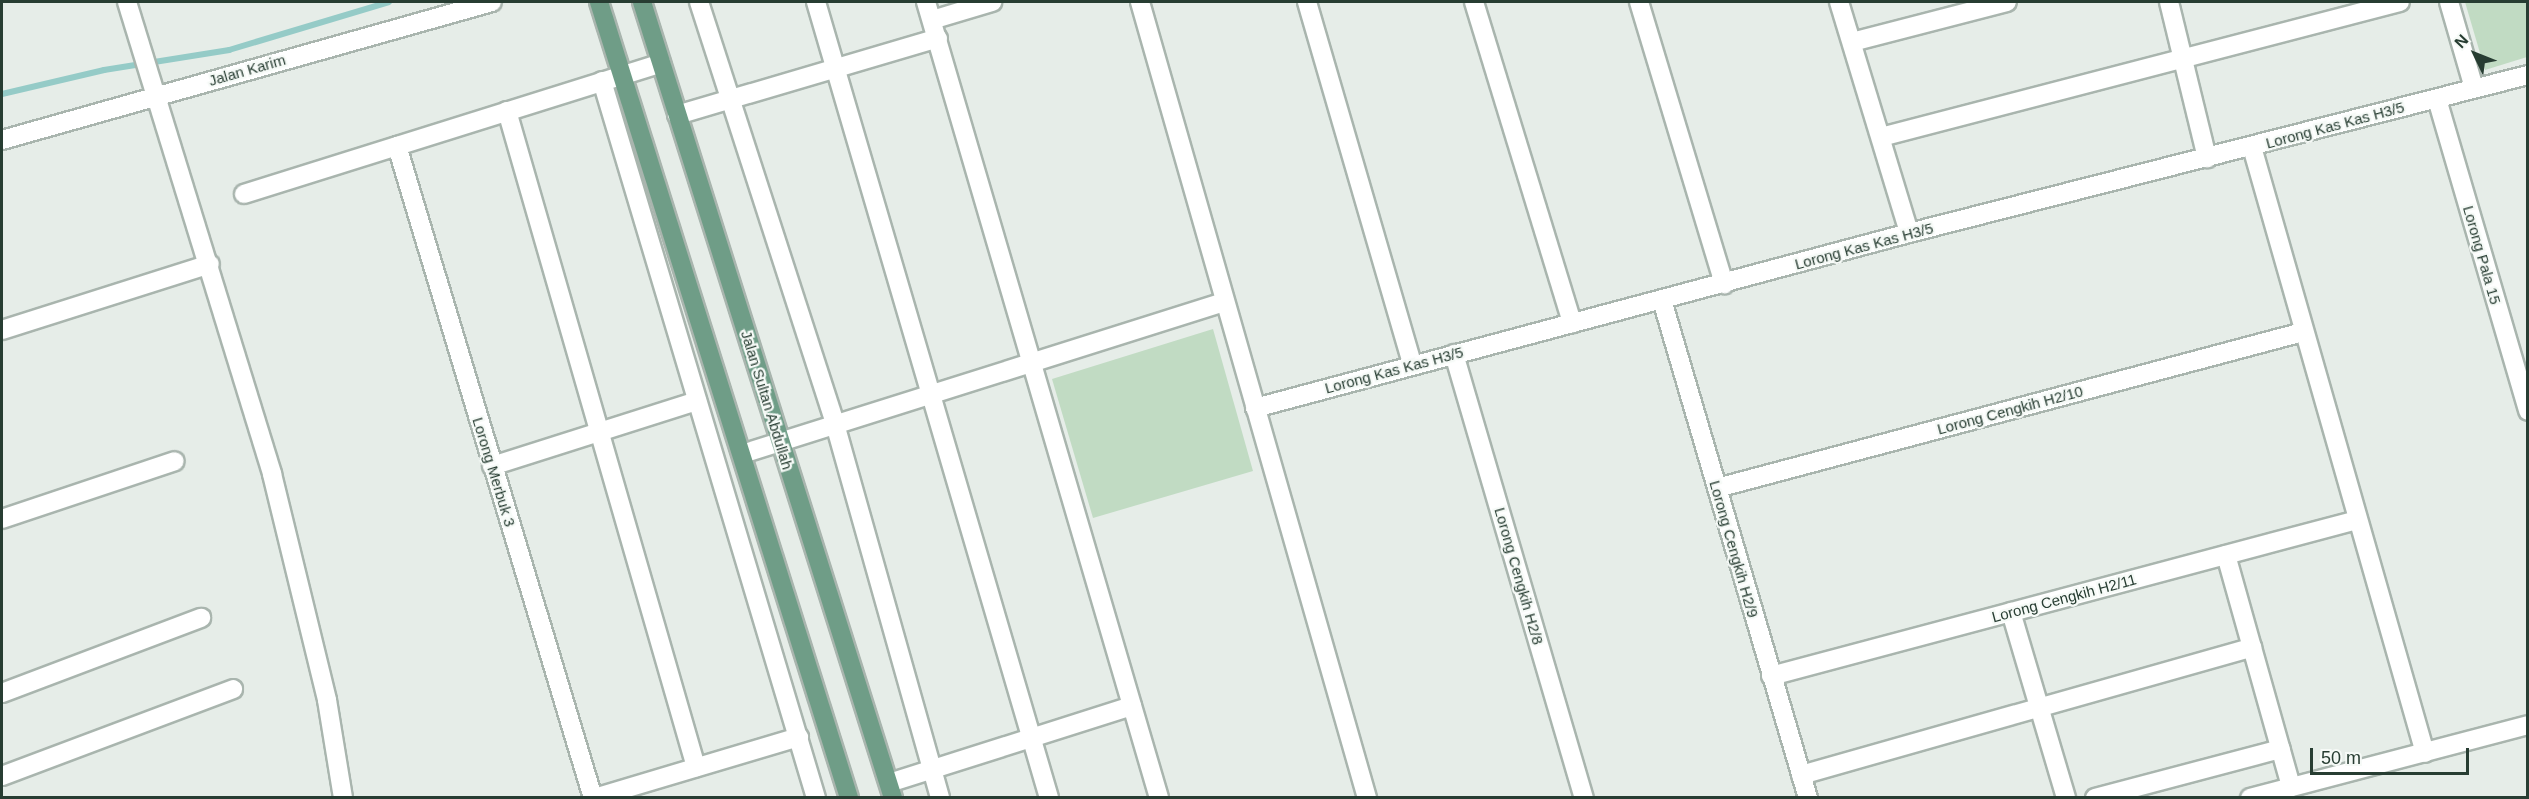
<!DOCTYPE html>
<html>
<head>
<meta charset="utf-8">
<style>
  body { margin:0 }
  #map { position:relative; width:2529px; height:799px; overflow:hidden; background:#e6ede8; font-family:Arial,sans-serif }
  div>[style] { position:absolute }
  .green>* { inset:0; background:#c1dbc3 }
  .stream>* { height:6px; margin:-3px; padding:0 3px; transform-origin:3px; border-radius:3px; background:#95cbc7 }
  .roads { filter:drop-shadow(2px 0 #a9b5ae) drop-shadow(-2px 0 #a9b5ae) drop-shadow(0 2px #a9b5ae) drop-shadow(0 -2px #a9b5ae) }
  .minor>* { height:18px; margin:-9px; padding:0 9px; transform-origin:9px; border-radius:9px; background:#fff }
  .major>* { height:18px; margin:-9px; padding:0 9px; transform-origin:9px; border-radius:9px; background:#6f9d87 }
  span { translate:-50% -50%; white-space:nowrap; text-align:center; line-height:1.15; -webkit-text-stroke:4.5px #f6faf7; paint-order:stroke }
  .street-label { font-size:15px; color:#273d32 }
  .frame { position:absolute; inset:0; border:3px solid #273d32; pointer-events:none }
  .north { position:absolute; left:2445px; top:24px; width:60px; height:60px; -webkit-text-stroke:4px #f6faf7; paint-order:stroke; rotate:313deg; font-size:16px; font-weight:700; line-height:24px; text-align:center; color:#273d32 }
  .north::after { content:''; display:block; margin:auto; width:21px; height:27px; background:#273d32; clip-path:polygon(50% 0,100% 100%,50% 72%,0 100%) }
  .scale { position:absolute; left:2310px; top:748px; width:159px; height:27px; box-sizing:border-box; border:3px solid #273d32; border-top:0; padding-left:8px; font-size:18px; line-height:21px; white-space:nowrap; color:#273d32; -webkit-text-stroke:4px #f6faf7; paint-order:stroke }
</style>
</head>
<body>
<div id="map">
  <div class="green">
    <div style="clip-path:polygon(2465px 2px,2527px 2px,2527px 57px,2485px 70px)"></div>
    <div style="clip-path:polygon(1213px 329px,1253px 471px,1093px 518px,1052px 379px)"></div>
  </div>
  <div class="stream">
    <div style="left:2px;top:94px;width:105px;rotate:-13.2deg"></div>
    <div style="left:104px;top:70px;width:127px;rotate:-9.1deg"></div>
    <div style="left:229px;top:50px;width:167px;rotate:-16.7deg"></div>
  </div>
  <div class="roads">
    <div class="minor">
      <div style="left:127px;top:2px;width:494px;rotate:72.9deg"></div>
      <div style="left:272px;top:474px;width:233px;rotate:76.3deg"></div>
      <div style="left:327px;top:700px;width:99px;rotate:80.7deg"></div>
      <div style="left:699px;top:2px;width:443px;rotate:72.1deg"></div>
      <div style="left:835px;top:424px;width:388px;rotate:74.3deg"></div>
      <div style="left:816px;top:2px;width:829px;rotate:73.68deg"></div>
      <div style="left:926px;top:2px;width:829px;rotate:73.68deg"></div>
      <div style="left:1140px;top:2px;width:828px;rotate:74.08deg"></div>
      <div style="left:1307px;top:2px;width:377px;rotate:73.8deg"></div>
      <div style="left:1474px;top:2px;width:336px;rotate:73deg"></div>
      <div style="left:1639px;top:2px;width:295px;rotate:73.2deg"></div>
      <div style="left:1839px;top:2px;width:241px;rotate:73.1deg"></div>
      <div style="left:2169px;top:2px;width:161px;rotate:76.3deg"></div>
      <div style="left:2449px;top:2px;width:90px;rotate:73.8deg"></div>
      <div style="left:932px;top:20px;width:63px;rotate:-16.7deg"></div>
      <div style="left:1852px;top:42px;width:160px;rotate:-14.5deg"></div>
      <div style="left:602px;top:81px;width:748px;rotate:73.38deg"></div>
      <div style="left:2437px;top:99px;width:325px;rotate:73.7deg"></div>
      <div style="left:507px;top:111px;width:683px;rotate:73.93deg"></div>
      <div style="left:677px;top:115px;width:272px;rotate:-16.4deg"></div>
      <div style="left:1881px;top:137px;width:536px;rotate:-14.58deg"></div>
      <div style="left:2px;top:140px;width:509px;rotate:-15.73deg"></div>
      <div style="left:397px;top:146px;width:681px;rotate:73.27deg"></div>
      <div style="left:2252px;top:147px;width:630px;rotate:74.07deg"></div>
      <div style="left:244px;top:194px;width:437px;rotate:-17.4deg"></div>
      <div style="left:1662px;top:300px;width:519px;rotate:73.66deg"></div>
      <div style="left:2px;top:330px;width:218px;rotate:-17.6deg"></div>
      <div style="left:1454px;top:354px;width:463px;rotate:73.7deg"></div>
      <div style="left:1255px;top:408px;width:677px;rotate:-14.98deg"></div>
      <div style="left:1909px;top:233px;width:639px;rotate:-14.32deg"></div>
      <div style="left:742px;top:454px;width:505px;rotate:-17.5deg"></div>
      <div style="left:492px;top:466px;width:215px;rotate:-17.6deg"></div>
      <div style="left:1717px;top:488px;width:606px;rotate:-14.91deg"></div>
      <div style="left:2px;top:519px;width:182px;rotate:-18.5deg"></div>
      <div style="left:2226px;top:555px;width:241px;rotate:74.3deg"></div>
      <div style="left:2011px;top:612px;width:194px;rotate:73.5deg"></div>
      <div style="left:1771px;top:676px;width:606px;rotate:-14.91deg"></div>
      <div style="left:2px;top:693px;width:213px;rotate:-20.7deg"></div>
      <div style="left:1801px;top:775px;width:469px;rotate:-15.8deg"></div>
      <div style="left:2px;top:776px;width:247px;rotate:-20.6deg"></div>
      <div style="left:889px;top:783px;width:255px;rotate:-17.6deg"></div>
      <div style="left:594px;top:798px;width:214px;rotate:-16.6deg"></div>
      <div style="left:2095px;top:798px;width:192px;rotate:-14.8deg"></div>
      <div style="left:2250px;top:798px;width:287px;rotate:-14.7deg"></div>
    </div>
    <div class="major">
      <div style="left:599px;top:2px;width:834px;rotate:72.56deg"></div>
      <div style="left:642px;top:2px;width:835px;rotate:72.5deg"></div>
    </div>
  </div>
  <div class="street-label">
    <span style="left:247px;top:70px;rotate:-16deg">Jalan Karim</span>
    <span style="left:2335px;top:125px;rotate:-15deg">Lorong Kas Kas H3/5</span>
    <span style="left:1864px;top:246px;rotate:-15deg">Lorong Kas Kas H3/5</span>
    <span style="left:2482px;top:255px;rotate:74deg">Lorong Pala 15</span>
    <span style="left:1394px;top:370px;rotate:-15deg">Lorong Kas Kas H3/5</span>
    <span style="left:767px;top:400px;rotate:73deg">Jalan Sultan Abdullah</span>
    <span style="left:2010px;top:410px;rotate:-15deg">Lorong Cengkih H2/10</span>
    <span style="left:494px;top:472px;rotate:73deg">Lorong Merbuk 3</span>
    <span style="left:1734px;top:549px;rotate:74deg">Lorong Cengkih H2/9</span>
    <span style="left:1519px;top:576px;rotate:74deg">Lorong Cengkih H2/8</span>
    <span style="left:2064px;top:598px;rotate:-15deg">Lorong Cengkih H2/11</span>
  </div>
  <div class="frame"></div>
  <div class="north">N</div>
  <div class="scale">50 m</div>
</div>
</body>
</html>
